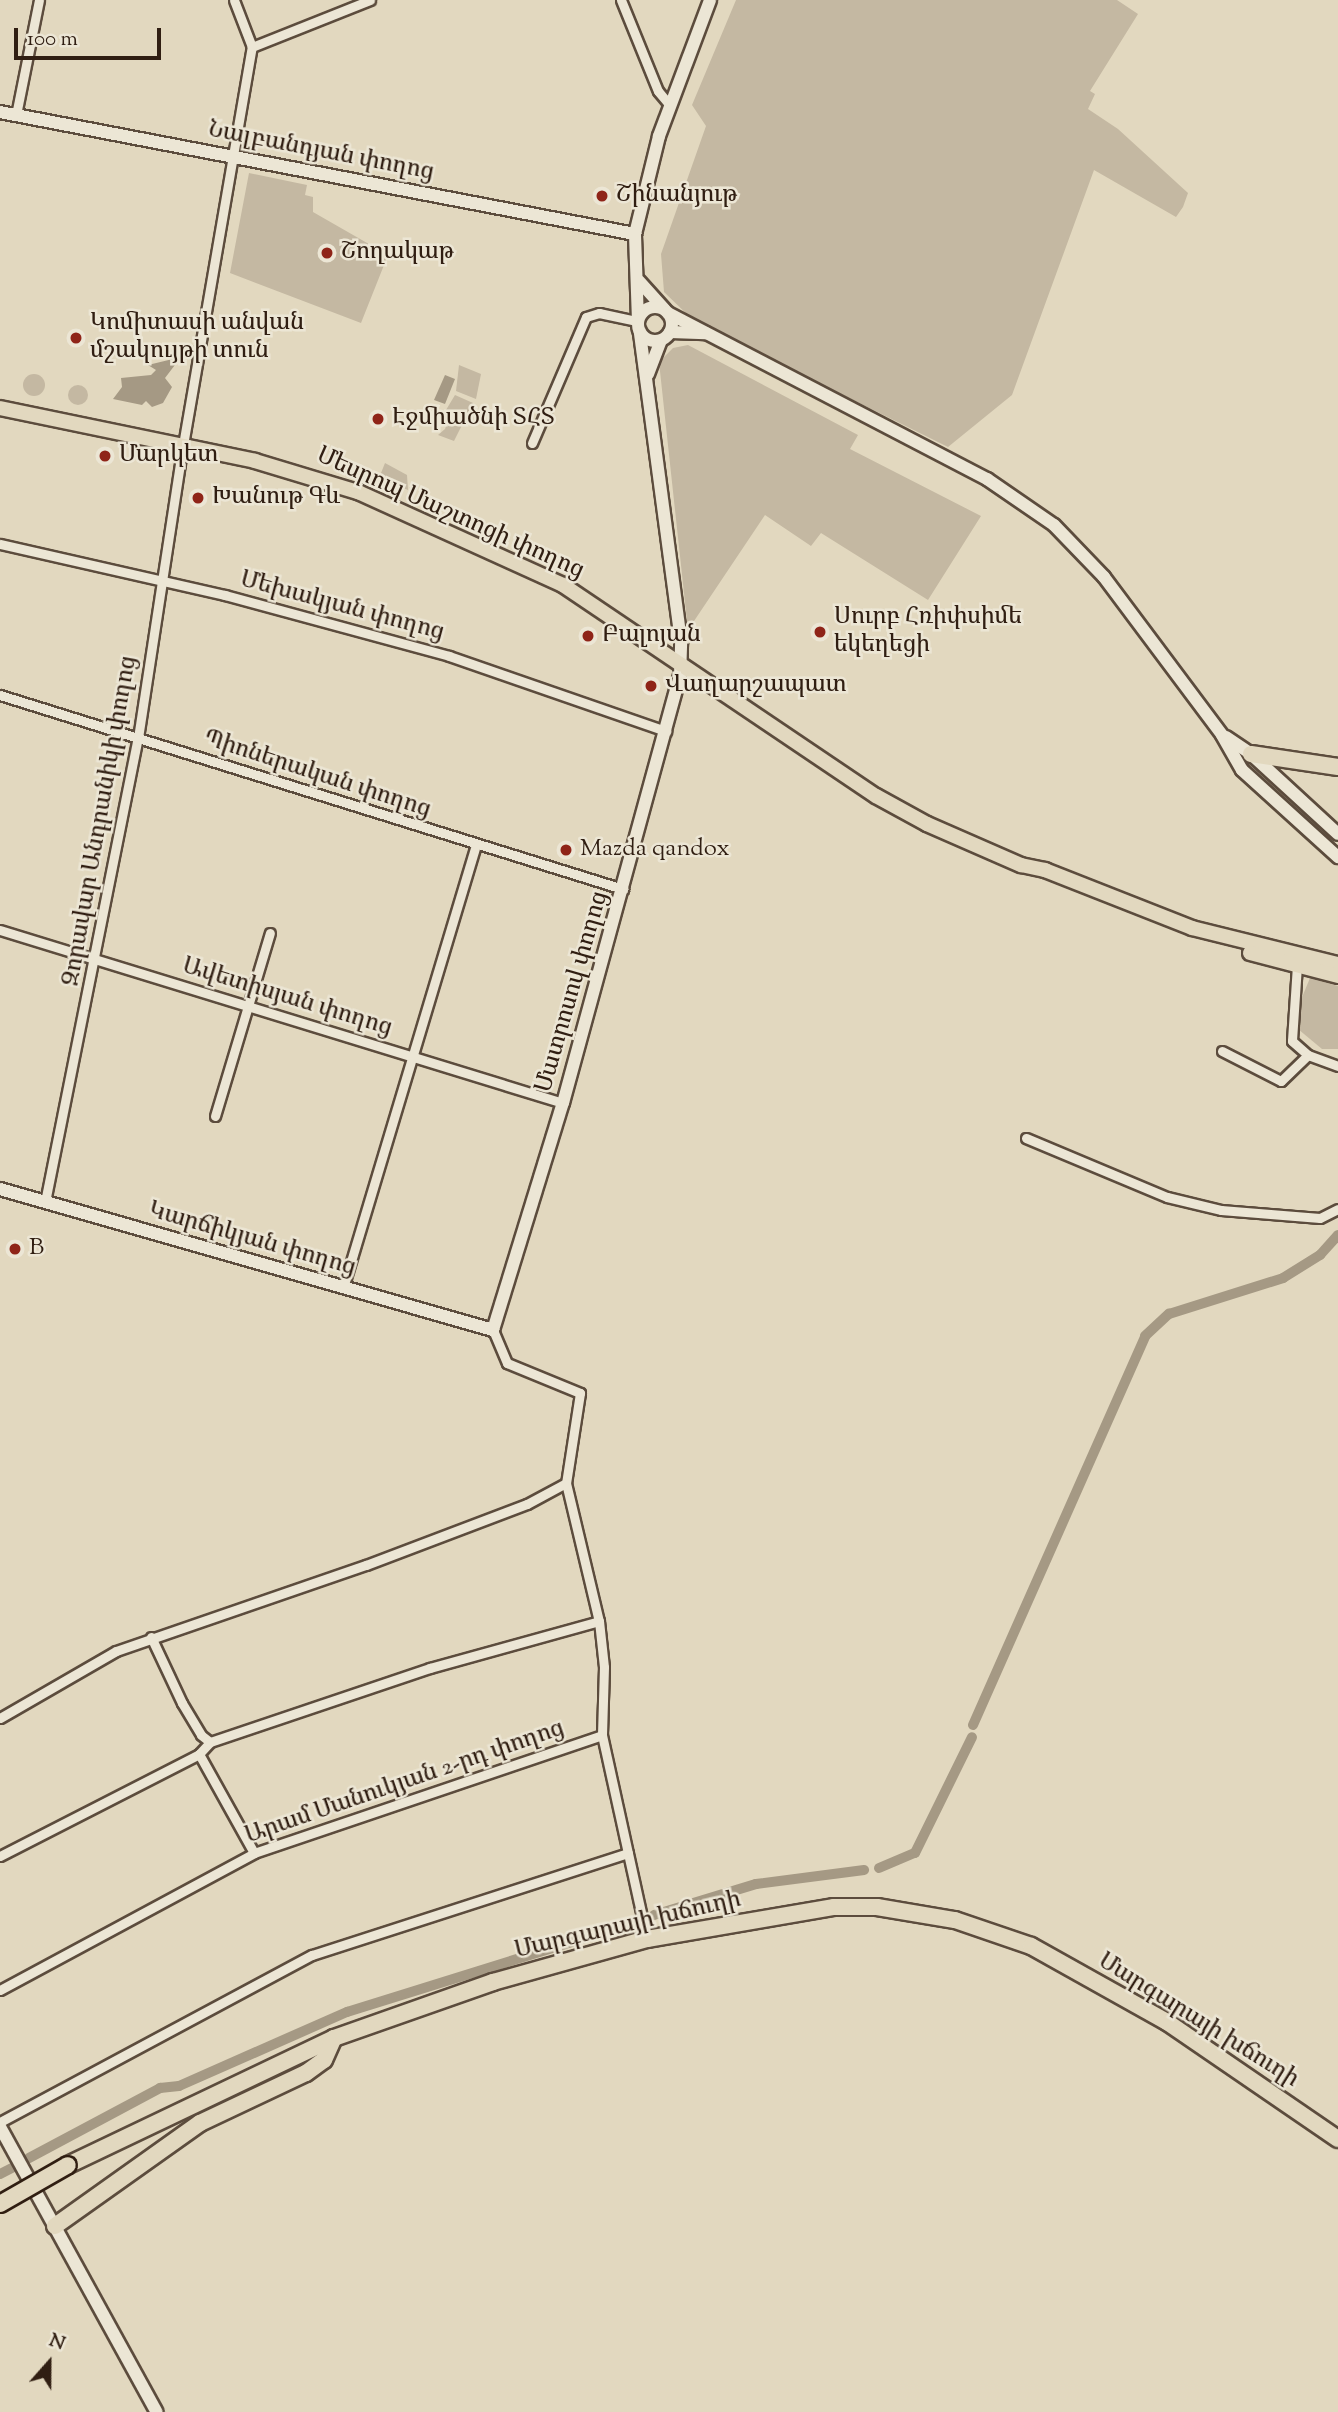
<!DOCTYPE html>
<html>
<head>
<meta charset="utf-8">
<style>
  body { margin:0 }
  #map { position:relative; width:1338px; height:2412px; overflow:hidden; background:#e2d8bf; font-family:"Sorts Mill Goudy","Noto Serif Armenian",serif }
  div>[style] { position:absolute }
  .green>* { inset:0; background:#c4b8a2 }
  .round { border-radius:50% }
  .water>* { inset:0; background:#a59984 }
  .canal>* { height:10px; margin:-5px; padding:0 5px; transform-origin:5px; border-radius:5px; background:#a59984 }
  .roads { filter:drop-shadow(2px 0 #5c4c3d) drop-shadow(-2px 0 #5c4c3d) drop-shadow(0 2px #5c4c3d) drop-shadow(0 -2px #5c4c3d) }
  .street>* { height:9px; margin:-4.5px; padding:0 4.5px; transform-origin:4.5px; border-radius:4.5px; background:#ece6d5 }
  .secondary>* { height:12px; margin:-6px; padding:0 6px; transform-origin:6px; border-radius:6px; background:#ece6d5 }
  .secondary>.ring { margin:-6px; padding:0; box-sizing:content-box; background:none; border:12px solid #ece6d5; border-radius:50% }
  .primary>* { height:14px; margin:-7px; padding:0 7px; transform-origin:7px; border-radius:7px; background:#e2d8bf }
  .highway>* { height:16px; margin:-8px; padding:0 8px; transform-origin:8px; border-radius:8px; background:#e2d8bf }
  .bridges { filter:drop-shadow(2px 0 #301e12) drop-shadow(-2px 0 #301e12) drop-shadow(0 2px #301e12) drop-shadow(0 -2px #301e12) }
  .highway-bridge>* { height:16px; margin:-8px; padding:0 8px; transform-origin:8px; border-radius:8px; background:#e2d8bf }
  .dots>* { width:19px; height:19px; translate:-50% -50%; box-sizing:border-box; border:4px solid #ece6d5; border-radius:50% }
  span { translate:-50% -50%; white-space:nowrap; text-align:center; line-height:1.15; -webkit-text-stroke:5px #ece6d5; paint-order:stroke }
  .street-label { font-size:24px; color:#301e12 }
  .poi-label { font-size:24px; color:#301e12 }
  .left { translate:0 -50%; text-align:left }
  .north { position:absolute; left:14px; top:2328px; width:70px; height:70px; -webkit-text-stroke:5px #ece6d5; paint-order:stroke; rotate:21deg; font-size:19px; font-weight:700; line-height:28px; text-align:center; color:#301e12 }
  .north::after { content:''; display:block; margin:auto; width:24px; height:32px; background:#301e12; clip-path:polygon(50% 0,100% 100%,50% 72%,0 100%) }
  .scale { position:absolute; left:14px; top:28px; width:147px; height:32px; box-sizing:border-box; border:4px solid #301e12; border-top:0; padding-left:9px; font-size:21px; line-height:24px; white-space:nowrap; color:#301e12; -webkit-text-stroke:5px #ece6d5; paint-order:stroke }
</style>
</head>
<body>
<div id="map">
  <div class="green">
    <div style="clip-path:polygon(736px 0,1117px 0,1138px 14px,1090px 91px,1095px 94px,1088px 109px,1118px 129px,1188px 193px,1183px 207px,1176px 217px,1094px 170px,1012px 395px,948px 447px,694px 321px,664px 292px,661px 254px,706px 126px,692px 105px)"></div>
    <div style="clip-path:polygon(249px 173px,307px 185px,305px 195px,313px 197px,313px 212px,388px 255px,361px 323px,230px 273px)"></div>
    <div style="clip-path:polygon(688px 345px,858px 435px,850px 449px,981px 516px,928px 600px,821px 533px,811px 546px,765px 515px,688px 630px,659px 362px,673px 348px)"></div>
    <div style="clip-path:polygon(459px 365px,481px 374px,476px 399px,456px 391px)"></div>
    <div class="round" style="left:23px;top:374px;width:22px;height:22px"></div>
    <div class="round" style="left:68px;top:385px;width:20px;height:20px"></div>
    <div style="clip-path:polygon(455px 395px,473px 403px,454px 441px,438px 435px,445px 429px,451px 413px,446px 410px)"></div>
    <div style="clip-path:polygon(385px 463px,407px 475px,408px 490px,379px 478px)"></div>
    <div style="clip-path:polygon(1310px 978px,1338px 986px,1338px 1049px,1322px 1049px,1298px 1029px,1298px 1007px)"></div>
  </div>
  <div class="water">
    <div style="clip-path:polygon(181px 357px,165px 378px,172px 387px,163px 403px,152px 407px,146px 401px,142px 405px,113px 399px,122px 387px,121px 378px,151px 375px,156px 370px,148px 365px)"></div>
    <div style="clip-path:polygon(445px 375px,455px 379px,445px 404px,434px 400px)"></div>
  </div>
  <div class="canal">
    <div style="left:973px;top:1725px;width:425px;rotate:-66.1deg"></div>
    <div style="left:1145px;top:1336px;width:33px;rotate:-43deg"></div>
    <div style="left:1169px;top:1314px;width:120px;rotate:-17.5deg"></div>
    <div style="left:1283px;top:1278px;width:44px;rotate:-31.9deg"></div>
    <div style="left:1320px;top:1255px;width:27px;rotate:-48deg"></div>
    <div style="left:879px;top:1868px;width:39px;rotate:-23deg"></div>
    <div style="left:915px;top:1853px;width:129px;rotate:-63.8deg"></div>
    <div style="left:654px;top:1915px;width:107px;rotate:-16.9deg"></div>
    <div style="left:756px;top:1884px;width:109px;rotate:-7.4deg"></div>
    <div style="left:29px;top:2158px;width:149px;rotate:-28.1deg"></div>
    <div style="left:160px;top:2088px;width:19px;rotate:-6deg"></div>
    <div style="left:179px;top:2086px;width:184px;rotate:-23.8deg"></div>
    <div style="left:347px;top:2012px;width:303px;rotate:-17.3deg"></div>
    <div style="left:0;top:2174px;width:13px;rotate:-27deg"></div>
  </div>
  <div class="roads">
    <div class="street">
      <div style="left:621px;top:0;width:98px;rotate:67.9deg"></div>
      <div style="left:658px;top:91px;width:17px;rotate:50deg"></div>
      <div style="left:252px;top:47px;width:127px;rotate:-21.7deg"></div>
      <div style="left:16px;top:115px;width:117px;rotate:-78.7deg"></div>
      <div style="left:532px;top:443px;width:137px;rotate:-66.8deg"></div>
      <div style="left:586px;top:317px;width:14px;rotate:-17deg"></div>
      <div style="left:599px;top:313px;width:40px;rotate:12deg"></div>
      <div style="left:0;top:544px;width:231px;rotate:12.8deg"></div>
      <div style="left:225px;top:595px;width:232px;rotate:15.2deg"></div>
      <div style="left:449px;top:656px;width:230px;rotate:19.1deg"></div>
      <div style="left:0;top:695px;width:653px;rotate:17.3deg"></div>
      <div style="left:0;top:930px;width:589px;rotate:17.08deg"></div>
      <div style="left:1297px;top:965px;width:76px;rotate:93.8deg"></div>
      <div style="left:1292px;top:1041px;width:21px;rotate:41deg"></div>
      <div style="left:1308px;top:1055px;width:32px;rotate:20deg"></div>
      <div style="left:1222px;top:1051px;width:66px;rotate:27deg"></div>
      <div style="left:1281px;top:1081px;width:37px;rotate:-44deg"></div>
      <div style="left:215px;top:1116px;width:191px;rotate:-73.3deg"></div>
      <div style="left:1026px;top:1138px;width:153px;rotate:22.7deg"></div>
      <div style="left:1167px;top:1197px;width:56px;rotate:13.5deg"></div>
      <div style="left:1221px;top:1210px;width:99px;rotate:4.6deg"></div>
      <div style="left:1320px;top:1218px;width:20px;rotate:-27deg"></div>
      <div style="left:45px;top:1202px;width:473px;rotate:-78.7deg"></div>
      <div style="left:138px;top:738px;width:296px;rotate:-81.3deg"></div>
      <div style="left:183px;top:445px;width:404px;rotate:-80.2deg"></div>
      <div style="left:252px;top:47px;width:50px;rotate:-111deg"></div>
      <div style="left:343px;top:1288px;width:463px;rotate:-73.3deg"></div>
      <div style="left:493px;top:1330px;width:36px;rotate:67deg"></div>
      <div style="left:507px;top:1363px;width:79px;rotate:22.3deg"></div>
      <div style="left:580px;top:1393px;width:91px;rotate:98.8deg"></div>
      <div style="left:566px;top:1483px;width:142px;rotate:76.6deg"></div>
      <div style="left:599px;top:1621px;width:46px;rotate:83.8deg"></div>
      <div style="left:604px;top:1667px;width:68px;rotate:91.7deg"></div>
      <div style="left:602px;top:1735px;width:209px;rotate:77.6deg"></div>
      <div style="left:151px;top:1637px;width:73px;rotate:64.8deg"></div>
      <div style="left:182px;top:1703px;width:37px;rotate:59deg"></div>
      <div style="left:201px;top:1735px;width:11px;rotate:38deg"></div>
      <div style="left:0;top:1718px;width:134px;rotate:-30deg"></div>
      <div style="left:116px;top:1651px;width:264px;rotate:-19deg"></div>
      <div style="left:366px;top:1565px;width:172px;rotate:-20.8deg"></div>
      <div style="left:527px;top:1504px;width:44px;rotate:-28.3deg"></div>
      <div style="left:199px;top:1754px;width:113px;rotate:60.9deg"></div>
      <div style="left:0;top:1856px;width:224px;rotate:-27.1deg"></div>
      <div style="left:199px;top:1754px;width:16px;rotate:-47deg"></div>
      <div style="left:210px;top:1742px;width:232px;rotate:-18.6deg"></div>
      <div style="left:430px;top:1668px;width:175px;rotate:-15.5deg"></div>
      <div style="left:0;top:1990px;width:289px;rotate:-28.3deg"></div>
      <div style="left:254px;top:1853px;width:367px;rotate:-18.7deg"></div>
      <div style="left:0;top:2122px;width:354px;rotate:-28.2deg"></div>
      <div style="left:312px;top:1955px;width:332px;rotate:-17.9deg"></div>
    </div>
    <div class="secondary">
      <div style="left:0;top:112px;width:647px;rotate:10.88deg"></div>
      <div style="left:639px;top:281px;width:38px;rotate:48deg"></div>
      <div class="ring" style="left:638px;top:307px;width:22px;height:22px"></div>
      <div style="left:668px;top:313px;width:360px;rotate:27.5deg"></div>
      <div style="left:987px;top:479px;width:81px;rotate:34.5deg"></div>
      <div style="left:1054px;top:525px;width:72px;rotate:46.1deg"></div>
      <div style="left:1104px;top:577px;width:197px;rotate:53.2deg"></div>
      <div style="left:1222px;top:735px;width:40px;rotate:60.3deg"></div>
      <div style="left:1242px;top:770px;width:130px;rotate:42.2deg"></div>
      <div style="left:638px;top:321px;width:87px;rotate:-92deg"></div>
      <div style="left:635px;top:234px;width:101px;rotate:-76.2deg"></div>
      <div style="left:659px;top:136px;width:145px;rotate:-69.4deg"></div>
      <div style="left:670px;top:332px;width:36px;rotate:2deg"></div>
      <div style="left:648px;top:374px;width:36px;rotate:-69deg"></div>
      <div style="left:1226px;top:737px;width:30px;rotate:34deg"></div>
      <div style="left:1251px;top:754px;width:118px;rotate:42.6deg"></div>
      <div style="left:0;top:1189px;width:513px;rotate:15.96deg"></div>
      <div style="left:493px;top:1330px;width:238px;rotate:-72.9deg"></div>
      <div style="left:563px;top:1103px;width:443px;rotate:-74.7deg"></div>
      <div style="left:680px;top:676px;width:35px;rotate:-88deg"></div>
      <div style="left:681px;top:641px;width:312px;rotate:-97.6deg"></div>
      <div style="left:0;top:2127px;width:325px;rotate:61.2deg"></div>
    </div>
    <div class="primary">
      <div style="left:0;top:408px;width:260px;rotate:11.7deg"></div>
      <div style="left:255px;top:461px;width:108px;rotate:16.8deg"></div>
      <div style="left:358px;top:492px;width:225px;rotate:24.4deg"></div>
      <div style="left:563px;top:585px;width:377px;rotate:34deg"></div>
      <div style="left:876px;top:796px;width:58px;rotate:28.8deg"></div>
      <div style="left:927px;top:824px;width:103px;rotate:23.6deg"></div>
      <div style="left:1021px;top:865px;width:25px;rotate:12deg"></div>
      <div style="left:1045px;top:870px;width:158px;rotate:21.5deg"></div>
      <div style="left:1192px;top:928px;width:150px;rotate:13.9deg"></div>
      <div style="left:1250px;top:953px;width:91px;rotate:14.6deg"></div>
    </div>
    <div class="highway">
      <div style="left:1251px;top:754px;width:88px;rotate:8.5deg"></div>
      <div style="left:68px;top:2165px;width:295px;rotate:-25.5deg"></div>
      <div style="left:334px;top:2038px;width:169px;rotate:-19.4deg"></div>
      <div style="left:493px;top:1982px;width:160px;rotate:-15.6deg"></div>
      <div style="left:647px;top:1939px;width:190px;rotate:-9.7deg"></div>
      <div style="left:834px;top:1907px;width:43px"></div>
      <div style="left:877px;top:1907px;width:79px;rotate:9.5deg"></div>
      <div style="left:955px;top:1920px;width:80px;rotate:18.9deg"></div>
      <div style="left:1031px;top:1946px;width:156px;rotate:29.2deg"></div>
      <div style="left:1167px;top:2022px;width:207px;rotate:34.4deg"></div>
      <div style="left:55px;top:2226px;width:178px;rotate:-35.4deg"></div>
      <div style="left:200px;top:2123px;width:117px;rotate:-25.3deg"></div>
      <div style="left:306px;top:2073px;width:22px;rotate:-36deg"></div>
      <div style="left:324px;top:2060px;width:24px;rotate:-66deg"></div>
    </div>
  </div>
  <div class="bridges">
    <div class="highway-bridge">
      <div style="left:0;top:2204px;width:78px;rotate:-29.8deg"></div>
    </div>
  </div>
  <div class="dots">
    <div style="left:602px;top:196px;background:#8f2418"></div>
    <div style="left:327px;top:253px;background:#8f2418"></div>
    <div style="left:76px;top:338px;background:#8f2418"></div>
    <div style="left:378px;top:419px;background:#8f2418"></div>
    <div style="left:105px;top:456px;background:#8f2418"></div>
    <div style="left:198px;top:498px;background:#8f2418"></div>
    <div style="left:820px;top:632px;background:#8f2418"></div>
    <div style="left:588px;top:636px;background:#8f2418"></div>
    <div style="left:651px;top:686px;background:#8f2418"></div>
    <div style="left:566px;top:850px;background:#8f2418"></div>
    <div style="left:15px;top:1249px;background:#8f2418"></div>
  </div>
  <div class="street-label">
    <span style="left:321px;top:152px;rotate:11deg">Նալբանդյան փողոց</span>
    <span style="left:450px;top:514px;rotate:24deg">Մեսրոպ Մաշտոցի փողոց</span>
    <span style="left:342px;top:607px;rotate:15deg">Մեխակյան փողոց</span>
    <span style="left:317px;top:775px;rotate:18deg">Պիոներական փողոց</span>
    <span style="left:101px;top:821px;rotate:-80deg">Զորավար Անդրանիկի փողոց</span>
    <span style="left:573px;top:992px;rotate:-74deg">Մատրոսով փողոց</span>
    <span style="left:287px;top:998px;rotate:17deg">Ավետիսյան փողոց</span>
    <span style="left:252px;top:1240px;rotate:16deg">Կարճիկյան փողոց</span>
    <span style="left:405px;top:1783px;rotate:-19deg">Արամ Մանուկյան 2-րդ փողոց</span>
    <span style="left:628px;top:1926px;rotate:-13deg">Մարգարայի խճուղի</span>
    <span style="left:1198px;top:2021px;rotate:32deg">Մարգարայի խճուղի</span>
  </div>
  <div class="poi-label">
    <span class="left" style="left:616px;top:196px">Շինանյութ</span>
    <span class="left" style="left:341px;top:253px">Շողակաթ</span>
    <span class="left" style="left:90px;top:338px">Կոմիտասի անվան<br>մշակույթի տուն</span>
    <span class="left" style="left:392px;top:419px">Էջմիածնի ՏՀՏ</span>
    <span class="left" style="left:119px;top:456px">Մարկետ</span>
    <span class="left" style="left:212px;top:498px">Խանութ Գև</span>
    <span class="left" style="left:834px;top:632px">Սուրբ Հռիփսիմե<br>եկեղեցի</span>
    <span class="left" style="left:602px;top:636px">Բալոյան</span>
    <span class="left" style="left:665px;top:686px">Վաղարշապատ</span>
    <span class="left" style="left:580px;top:850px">Mazda qandox</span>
    <span class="left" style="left:29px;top:1249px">B</span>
  </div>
  <div class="north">N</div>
  <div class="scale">100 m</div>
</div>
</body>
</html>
